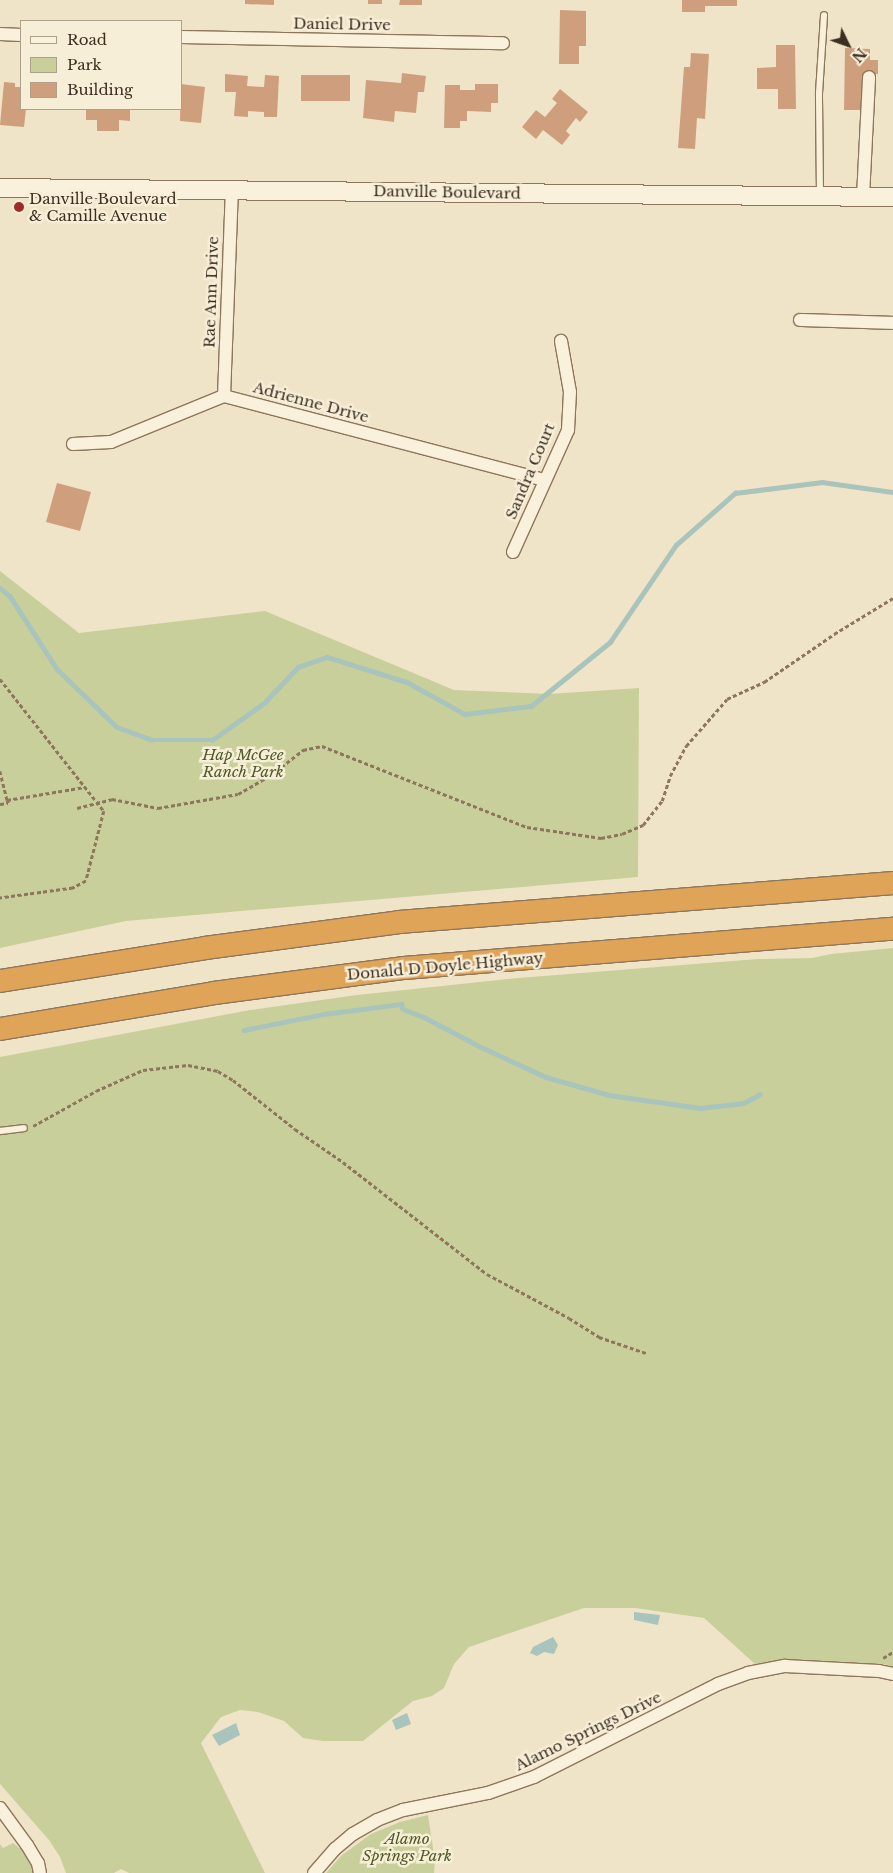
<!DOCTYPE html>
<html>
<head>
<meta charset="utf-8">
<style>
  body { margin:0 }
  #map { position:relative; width:893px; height:1873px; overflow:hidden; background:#f0e4c8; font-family:"Libre Baskerville",serif }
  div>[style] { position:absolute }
  .green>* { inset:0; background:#c9cf9b }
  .water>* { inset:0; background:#a9c4bc }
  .stream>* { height:4.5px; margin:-2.25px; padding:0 2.25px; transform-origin:2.25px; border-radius:2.25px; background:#a9c4bc }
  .building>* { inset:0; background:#cf9f7d }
  .path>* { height:2.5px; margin-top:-1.25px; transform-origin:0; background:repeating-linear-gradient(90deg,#8d765c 0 4px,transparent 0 6.5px) }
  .roads { filter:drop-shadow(1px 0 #8d765c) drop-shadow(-1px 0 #8d765c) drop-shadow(0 1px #8d765c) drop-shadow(0 -1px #8d765c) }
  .lane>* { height:6px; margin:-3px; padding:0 3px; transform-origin:3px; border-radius:3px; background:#faf1dc }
  .street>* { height:12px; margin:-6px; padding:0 6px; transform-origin:6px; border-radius:6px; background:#faf1dc }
  .secondary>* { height:18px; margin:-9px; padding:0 9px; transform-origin:9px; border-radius:9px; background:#faf1dc }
  .highway>* { height:22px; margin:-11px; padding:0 11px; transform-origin:11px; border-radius:11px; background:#e0a458 }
  .dots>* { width:14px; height:14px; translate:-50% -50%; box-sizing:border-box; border:2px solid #f7eed8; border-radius:50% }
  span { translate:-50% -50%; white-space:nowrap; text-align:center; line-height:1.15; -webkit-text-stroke:5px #f7eed8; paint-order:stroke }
  .street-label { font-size:15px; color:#3d2e20 }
  .poi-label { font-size:15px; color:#3d2e20 }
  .left { translate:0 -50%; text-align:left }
  .park-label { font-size:15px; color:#4d5a26; font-style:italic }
  .legend { position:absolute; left:20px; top:20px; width:162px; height:90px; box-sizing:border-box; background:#f7eed8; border:1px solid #ada18e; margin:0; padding:6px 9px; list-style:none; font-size:15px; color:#3d2e20 }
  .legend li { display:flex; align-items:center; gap:10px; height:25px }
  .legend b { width:25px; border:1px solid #ada18e }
  .north { position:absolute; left:823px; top:20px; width:50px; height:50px; -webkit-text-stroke:4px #f7eed8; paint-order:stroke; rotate:132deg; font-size:14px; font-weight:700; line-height:20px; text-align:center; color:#3d2e20 }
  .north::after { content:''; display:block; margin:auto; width:18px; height:22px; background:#3d2e20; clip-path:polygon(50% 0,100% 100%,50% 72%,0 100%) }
</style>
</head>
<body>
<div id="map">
  <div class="green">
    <div style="clip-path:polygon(0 571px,79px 633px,265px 611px,454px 690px,549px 694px,639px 688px,638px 877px,126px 921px,0 948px)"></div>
    <div style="clip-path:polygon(893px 948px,893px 1667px,884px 1664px,787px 1659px,755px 1664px,704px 1618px,635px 1608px,584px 1608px,469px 1647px,454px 1664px,444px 1688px,432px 1696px,413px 1701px,363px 1741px,323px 1741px,303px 1738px,284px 1721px,258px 1712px,240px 1710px,221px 1717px,201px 1743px,265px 1873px,129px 1873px,121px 1869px,114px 1873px,66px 1873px,60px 1857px,49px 1840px,0 1784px,0 1057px,250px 1010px,357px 995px,518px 978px,758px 959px,812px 958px,831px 954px)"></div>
    <div style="clip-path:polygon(428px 1815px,435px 1861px,434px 1873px,326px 1873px,342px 1855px,371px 1834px,400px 1822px)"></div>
    <div style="clip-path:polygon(13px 1843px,23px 1851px,35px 1873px,0 1873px,0 1844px,3px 1848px)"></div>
  </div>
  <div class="water">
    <div style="clip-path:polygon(634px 1612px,660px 1615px,658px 1625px,634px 1620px)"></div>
    <div style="clip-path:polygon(553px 1637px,558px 1645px,554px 1654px,544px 1652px,537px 1656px,530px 1653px,533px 1647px)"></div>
    <div style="clip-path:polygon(407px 1713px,411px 1724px,396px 1730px,392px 1720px)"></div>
    <div style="clip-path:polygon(236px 1723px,240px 1735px,219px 1746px,212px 1735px)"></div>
  </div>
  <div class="stream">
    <div style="left:0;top:588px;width:13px;rotate:39deg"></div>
    <div style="left:10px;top:596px;width:87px;rotate:57.2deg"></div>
    <div style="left:57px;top:669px;width:83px;rotate:44deg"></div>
    <div style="left:117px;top:727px;width:37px;rotate:20deg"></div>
    <div style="left:152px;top:740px;width:60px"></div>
    <div style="left:212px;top:740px;width:64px;rotate:-35.4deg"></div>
    <div style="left:264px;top:703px;width:50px;rotate:-46.6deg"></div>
    <div style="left:298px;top:667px;width:31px;rotate:-19deg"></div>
    <div style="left:327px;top:657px;width:84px;rotate:17.4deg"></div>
    <div style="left:407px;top:682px;width:66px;rotate:28.9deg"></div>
    <div style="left:465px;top:714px;width:66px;rotate:-6.9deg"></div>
    <div style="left:531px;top:706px;width:102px;rotate:-39deg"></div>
    <div style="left:610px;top:642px;width:117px;rotate:-55.8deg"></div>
    <div style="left:676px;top:545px;width:79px;rotate:-41.4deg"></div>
    <div style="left:735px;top:493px;width:88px;rotate:-7.2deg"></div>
    <div style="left:822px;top:482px;width:72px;rotate:8deg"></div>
    <div style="left:244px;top:1030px;width:82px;rotate:-11.3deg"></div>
    <div style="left:324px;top:1014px;width:78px;rotate:-7.4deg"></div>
    <div style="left:401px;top:1004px;width:5px;rotate:68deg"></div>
    <div style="left:403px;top:1009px;width:22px;rotate:21deg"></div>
    <div style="left:424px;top:1017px;width:64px;rotate:27.8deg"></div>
    <div style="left:481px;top:1047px;width:72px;rotate:24.8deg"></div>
    <div style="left:546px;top:1077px;width:66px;rotate:15.9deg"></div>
    <div style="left:609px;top:1095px;width:92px;rotate:8.1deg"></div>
    <div style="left:700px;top:1108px;width:44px;rotate:-6.5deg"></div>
    <div style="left:744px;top:1103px;width:18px;rotate:-29deg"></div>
  </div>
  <div class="building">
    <div style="clip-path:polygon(245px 0,274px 0,274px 5px,245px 4px)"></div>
    <div style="clip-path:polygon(368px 0,382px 0,382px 4px,368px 4px)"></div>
    <div style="clip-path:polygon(400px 0,422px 0,422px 5px,399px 5px)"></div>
    <div style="clip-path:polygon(682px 0,737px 0,737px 6px,705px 6px,705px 12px,682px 12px)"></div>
    <div style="clip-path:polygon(560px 10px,586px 11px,586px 46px,579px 46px,579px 64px,559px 64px)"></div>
    <div style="clip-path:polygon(776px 45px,795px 45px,796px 109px,778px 109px,778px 89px,757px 89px,757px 68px,776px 67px)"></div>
    <div style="clip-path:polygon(845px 48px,870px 49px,870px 60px,878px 60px,878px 74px,863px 74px,862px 110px,844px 110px)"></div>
    <div style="clip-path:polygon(691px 53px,709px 54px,705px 119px,697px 118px,695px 149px,678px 148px,684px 67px,690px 67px)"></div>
    <div style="clip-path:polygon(402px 73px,426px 76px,424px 92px,418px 92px,416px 113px,395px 111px,394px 122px,363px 118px,366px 80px,401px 83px)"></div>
    <div style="clip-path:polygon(225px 74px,248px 76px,247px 86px,264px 87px,265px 75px,279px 76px,277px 117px,264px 117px,264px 112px,248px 111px,248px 117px,234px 116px,236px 92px,225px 92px)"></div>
    <div style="clip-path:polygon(301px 75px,350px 75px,350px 101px,301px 101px)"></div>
    <div style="clip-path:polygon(4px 82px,15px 83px,15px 87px,21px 87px,21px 109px,26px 109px,24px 127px,0 125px)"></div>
    <div style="clip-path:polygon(181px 84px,205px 87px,201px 123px,180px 121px)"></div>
    <div style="clip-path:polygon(475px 84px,498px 84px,498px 103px,491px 103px,491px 112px,467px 111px,467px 121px,460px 121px,460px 128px,444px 128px,445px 85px,460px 85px,460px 90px,475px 90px)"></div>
    <div style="clip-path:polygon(560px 89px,588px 112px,580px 122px,576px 118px,566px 131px,570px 135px,562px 145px,543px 130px,536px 139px,522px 127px,536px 110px,545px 117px,557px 103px,552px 99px)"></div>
    <div style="clip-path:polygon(86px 109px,130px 109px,130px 121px,119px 120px,119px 131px,97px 131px,97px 120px,86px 120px)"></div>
    <div style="clip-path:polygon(57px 483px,91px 492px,80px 531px,46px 522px)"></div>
  </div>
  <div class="path">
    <div style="left:0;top:679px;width:168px;rotate:51.8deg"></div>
    <div style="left:104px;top:811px;width:72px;rotate:104.4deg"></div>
    <div style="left:86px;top:881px;width:15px;rotate:152deg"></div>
    <div style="left:73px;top:888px;width:74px;rotate:172.2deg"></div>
    <div style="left:0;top:771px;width:30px;rotate:76deg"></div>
    <div style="left:7px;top:800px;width:79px;rotate:-9.5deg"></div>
    <div style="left:0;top:804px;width:8px;rotate:-7deg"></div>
    <div style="left:8px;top:803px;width:3px;rotate:-108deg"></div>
    <div style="left:77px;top:808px;width:36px;rotate:-14deg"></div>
    <div style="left:112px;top:799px;width:47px;rotate:11.1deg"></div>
    <div style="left:158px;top:808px;width:81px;rotate:-9.9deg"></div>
    <div style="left:238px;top:794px;width:38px;rotate:-30deg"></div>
    <div style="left:271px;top:775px;width:41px;rotate:-38deg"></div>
    <div style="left:303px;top:750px;width:19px;rotate:-12deg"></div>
    <div style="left:322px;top:746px;width:220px;rotate:21.6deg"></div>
    <div style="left:527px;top:827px;width:75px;rotate:8.5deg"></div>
    <div style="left:601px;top:838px;width:21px;rotate:-11deg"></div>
    <div style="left:622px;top:834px;width:23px;rotate:-23deg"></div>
    <div style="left:643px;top:825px;width:31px;rotate:-52deg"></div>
    <div style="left:662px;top:801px;width:26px;rotate:-72deg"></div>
    <div style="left:670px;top:776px;width:34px;rotate:-62deg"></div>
    <div style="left:686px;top:746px;width:62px;rotate:-48.9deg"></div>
    <div style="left:727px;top:699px;width:41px;rotate:-24.7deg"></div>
    <div style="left:764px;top:682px;width:85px;rotate:-34.4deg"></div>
    <div style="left:834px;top:634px;width:69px;rotate:-31.4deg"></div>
    <div style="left:33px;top:1126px;width:72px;rotate:-29.1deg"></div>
    <div style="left:96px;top:1091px;width:51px;rotate:-24.1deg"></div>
    <div style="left:143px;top:1070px;width:45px;rotate:-6.3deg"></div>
    <div style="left:188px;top:1065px;width:31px;rotate:11deg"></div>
    <div style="left:218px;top:1071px;width:17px;rotate:31deg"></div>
    <div style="left:233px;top:1080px;width:79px;rotate:38.3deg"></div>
    <div style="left:295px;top:1129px;width:58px;rotate:34.5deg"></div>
    <div style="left:343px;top:1162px;width:182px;rotate:37.9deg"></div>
    <div style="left:487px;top:1274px;width:93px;rotate:28.2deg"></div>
    <div style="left:569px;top:1318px;width:36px;rotate:32deg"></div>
    <div style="left:599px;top:1337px;width:50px;rotate:18.8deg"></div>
    <div style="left:883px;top:1658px;width:12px;rotate:-31deg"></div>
  </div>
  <div class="roads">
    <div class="lane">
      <div style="left:820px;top:194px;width:101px;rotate:-90.6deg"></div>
      <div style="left:819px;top:93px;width:78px;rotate:-86.3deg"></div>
      <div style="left:0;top:1131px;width:24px;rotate:-7deg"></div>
    </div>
    <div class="street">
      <div style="left:0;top:34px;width:21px;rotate:3deg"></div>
      <div style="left:181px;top:37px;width:322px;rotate:1.1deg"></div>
      <div style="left:863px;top:197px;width:120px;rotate:-87.1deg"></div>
      <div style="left:800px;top:320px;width:93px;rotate:1.8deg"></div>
      <div style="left:224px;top:396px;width:206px;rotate:-87.8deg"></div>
      <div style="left:73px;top:444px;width:38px;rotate:-3deg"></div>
      <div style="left:111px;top:442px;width:122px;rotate:-22.2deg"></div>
      <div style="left:224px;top:396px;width:332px;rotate:14.7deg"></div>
      <div style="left:513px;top:552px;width:134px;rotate:-65.7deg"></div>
      <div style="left:568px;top:430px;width:38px;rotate:-87deg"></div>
      <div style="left:570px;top:392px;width:52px;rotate:-100deg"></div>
      <div style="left:0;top:1808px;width:46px;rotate:53.9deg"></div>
      <div style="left:27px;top:1845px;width:21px;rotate:59deg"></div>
      <div style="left:38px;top:1863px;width:10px;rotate:79deg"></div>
      <div style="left:314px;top:1873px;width:32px;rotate:-49deg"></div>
      <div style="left:335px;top:1849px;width:23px;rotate:-40deg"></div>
      <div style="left:353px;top:1834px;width:28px;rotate:-30deg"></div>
      <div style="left:377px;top:1820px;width:28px;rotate:-21deg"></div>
      <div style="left:403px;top:1810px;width:87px;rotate:-11.3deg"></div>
      <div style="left:488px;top:1793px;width:49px;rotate:-19.2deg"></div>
      <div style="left:534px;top:1777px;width:206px;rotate:-26.8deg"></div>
      <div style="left:718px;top:1684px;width:32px;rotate:-20deg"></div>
      <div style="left:748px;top:1673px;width:38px;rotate:-11deg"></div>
      <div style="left:785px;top:1666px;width:94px;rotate:3deg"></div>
      <div style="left:879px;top:1671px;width:14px;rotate:12deg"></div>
    </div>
    <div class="secondary">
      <div style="left:0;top:188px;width:893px;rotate:0.58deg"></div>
    </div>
    <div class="highway">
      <div style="left:0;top:981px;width:208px;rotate:-9.1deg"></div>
      <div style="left:205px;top:948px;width:196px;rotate:-7.6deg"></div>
      <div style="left:399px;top:922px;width:496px;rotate:-4.5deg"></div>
      <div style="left:0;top:1029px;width:217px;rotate:-9.5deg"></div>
      <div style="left:214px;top:993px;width:192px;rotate:-7.5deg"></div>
      <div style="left:404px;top:968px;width:491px;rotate:-4.6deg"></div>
    </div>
  </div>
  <div class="dots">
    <div style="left:19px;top:207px;background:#9e2a2b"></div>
  </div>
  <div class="street-label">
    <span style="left:342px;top:24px;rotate:1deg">Daniel Drive</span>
    <span style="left:447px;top:192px;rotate:1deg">Danville Boulevard</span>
    <span style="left:211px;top:292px;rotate:-88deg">Rae Ann Drive</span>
    <span style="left:311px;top:402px;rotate:15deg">Adrienne Drive</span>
    <span style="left:530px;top:471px;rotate:-67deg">Sandra Court</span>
    <span style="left:445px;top:966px;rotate:-5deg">Donald D Doyle Highway</span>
    <span style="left:588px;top:1731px;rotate:-26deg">Alamo Springs Drive</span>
  </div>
  <div class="poi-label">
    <span class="left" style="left:29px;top:207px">Danville Boulevard<br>&amp; Camille Avenue</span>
  </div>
  <div class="park-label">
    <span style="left:243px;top:763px">Hap McGee<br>Ranch Park</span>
    <span style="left:407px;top:1847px">Alamo<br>Springs Park</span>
  </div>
  <ul class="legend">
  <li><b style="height:6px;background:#faf1dc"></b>Road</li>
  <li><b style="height:14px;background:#c9cf9b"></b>Park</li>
  <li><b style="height:14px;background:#cf9f7d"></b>Building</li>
  </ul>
  <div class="north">N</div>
</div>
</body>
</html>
